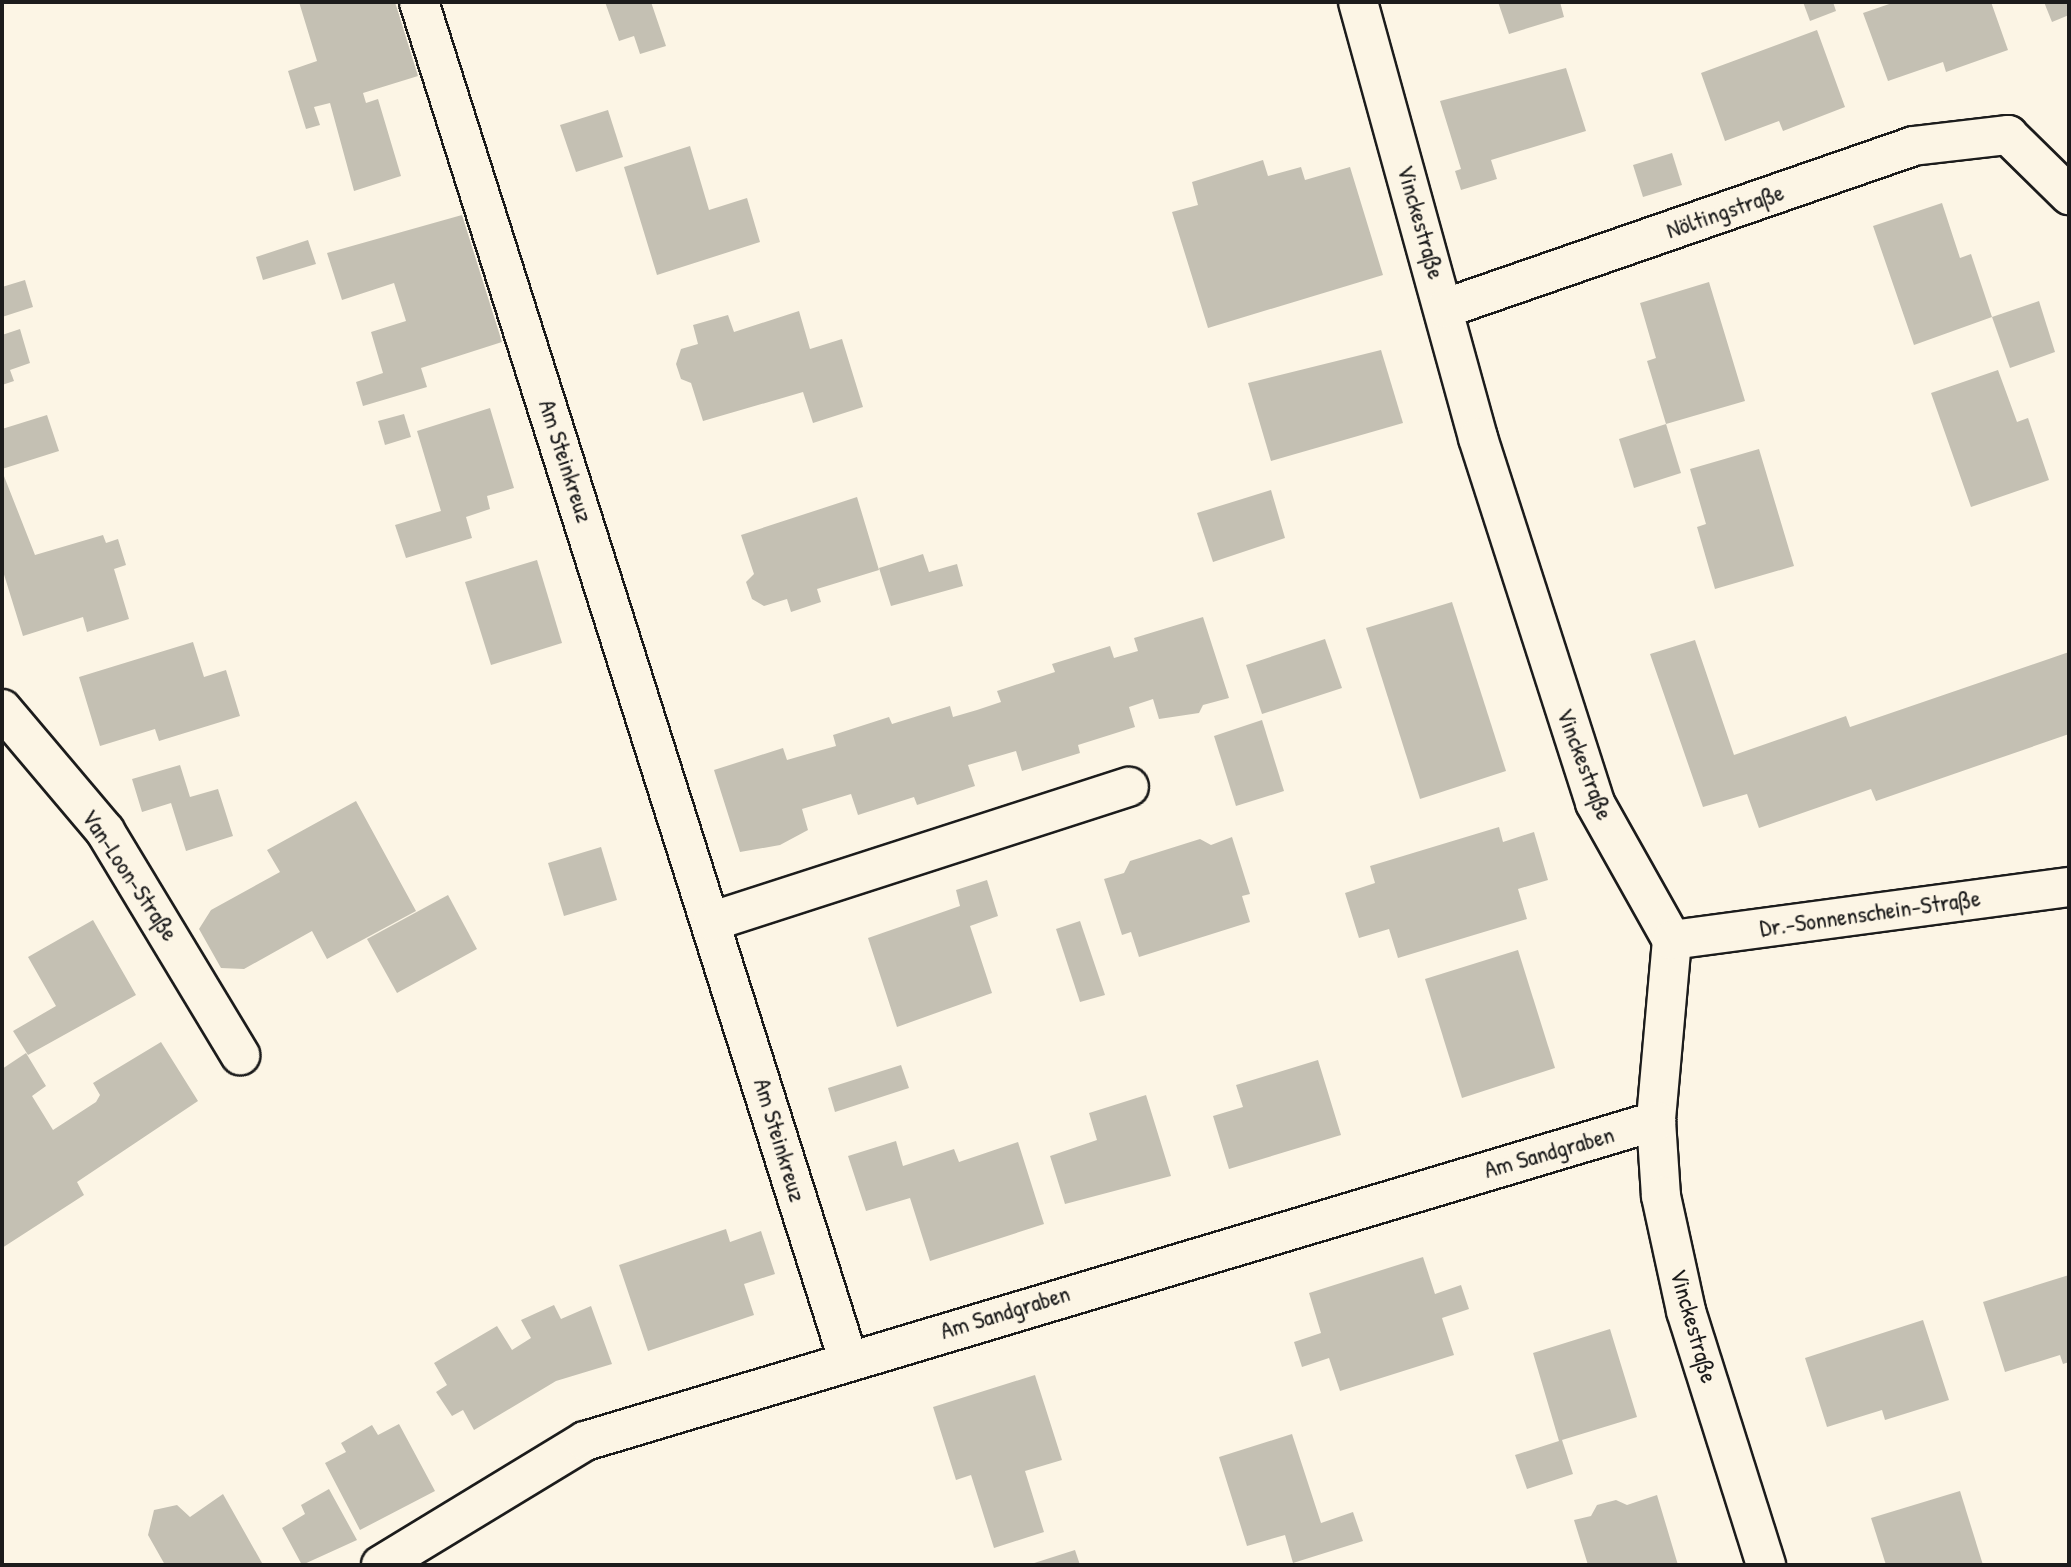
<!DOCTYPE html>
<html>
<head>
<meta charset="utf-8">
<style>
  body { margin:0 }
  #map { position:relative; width:2071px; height:1567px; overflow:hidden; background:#fcf5e5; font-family:"Patrick Hand",sans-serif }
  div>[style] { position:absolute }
  .building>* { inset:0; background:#c4c0b3 }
  .roads { filter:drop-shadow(2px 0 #1c1c1c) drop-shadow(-2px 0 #1c1c1c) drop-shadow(0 2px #1c1c1c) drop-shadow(0 -2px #1c1c1c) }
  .street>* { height:38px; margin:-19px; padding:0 19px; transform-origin:19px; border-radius:19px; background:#fcf5e5 }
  span { translate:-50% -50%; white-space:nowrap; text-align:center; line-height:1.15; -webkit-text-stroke:6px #fcf5e5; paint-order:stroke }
  .street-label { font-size:24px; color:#1c1c1c }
  .frame { position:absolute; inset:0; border:4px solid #1c1c1c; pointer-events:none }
</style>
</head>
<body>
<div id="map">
  <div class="building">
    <div style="clip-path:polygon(299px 2px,395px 2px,418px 76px,363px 93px,366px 103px,378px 99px,401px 176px,354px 191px,330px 103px,314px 107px,320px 125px,306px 129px,288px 71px,317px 61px)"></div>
    <div style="clip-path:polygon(605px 2px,651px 2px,666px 46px,640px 54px,634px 36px,619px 41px)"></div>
    <div style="clip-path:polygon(1498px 2px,1560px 2px,1564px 17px,1509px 34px)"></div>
    <div style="clip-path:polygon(1803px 2px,1833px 2px,1836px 11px,1810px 21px)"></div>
    <div style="clip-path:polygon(1895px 2px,1991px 2px,2008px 50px,1946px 72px,1943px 62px,1888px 81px,1863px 13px)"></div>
    <div style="clip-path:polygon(2044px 2px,2069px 2px,2069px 15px,2052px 22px)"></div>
    <div style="clip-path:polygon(1817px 30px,1845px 107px,1783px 131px,1779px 121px,1725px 141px,1701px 73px)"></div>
    <div style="clip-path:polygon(1566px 68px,1586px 131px,1491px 160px,1497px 179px,1461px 190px,1455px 171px,1461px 169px,1440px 101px)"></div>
    <div style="clip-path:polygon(608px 110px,623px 157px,576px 172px,560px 125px)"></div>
    <div style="clip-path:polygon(690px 146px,709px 210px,747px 198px,760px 242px,657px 275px,624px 167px)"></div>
    <div style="clip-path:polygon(1672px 153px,1682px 185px,1643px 197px,1633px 165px)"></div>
    <div style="clip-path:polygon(1263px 160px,1268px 176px,1301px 167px,1305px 180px,1350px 167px,1383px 275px,1208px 328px,1172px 212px,1198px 205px,1192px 182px)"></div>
    <div style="clip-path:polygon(1942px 203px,1960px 258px,1971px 254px,1992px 317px,1914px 345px,1873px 226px)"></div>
    <div style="clip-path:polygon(462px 215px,502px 342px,421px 368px,427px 387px,363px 406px,356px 382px,383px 373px,371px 332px,406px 321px,394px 283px,342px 300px,327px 253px)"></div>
    <div style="clip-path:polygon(308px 240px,316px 264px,263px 280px,256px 257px)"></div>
    <div style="clip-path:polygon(25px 280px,33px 307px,2px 317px,2px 287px)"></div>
    <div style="clip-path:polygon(1709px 282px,1745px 401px,1666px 424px,1647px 361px,1656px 358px,1640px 303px)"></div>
    <div style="clip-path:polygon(2039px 301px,2055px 352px,2010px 368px,1992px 317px)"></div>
    <div style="clip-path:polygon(799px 311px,810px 349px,842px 339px,863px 407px,813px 423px,803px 392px,703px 421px,691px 383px,681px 379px,676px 364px,681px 349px,698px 344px,693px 325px,728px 315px,734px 332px)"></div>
    <div style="clip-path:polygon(20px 329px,30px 363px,10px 370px,14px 381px,2px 385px,2px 335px)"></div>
    <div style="clip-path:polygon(1381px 350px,1403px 423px,1271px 461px,1248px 383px)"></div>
    <div style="clip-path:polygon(1998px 370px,2017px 422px,2028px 418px,2049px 480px,1971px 507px,1931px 393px)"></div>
    <div style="clip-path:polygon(490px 408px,514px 488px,487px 496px,490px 509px,466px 517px,472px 538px,406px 558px,395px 525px,441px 511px,417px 431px)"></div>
    <div style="clip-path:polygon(404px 414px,411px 437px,385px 445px,378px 421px)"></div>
    <div style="clip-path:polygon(47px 415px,59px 451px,2px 469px,2px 429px)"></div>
    <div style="clip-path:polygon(1666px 424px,1681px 473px,1634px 488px,1619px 439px)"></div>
    <div style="clip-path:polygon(1759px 449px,1794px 566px,1715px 589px,1697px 527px,1706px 524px,1690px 469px)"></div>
    <div style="clip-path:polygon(2px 471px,35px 555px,103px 535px,106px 543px,118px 539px,126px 565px,114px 569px,129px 619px,87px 632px,83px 617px,23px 636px,2px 568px)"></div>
    <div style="clip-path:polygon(1271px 490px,1285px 538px,1213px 562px,1197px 513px)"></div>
    <div style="clip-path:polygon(857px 497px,879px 570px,817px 589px,821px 602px,791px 612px,787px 599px,764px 606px,752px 599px,746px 582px,754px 574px,741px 535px)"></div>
    <div style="clip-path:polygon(923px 554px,929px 572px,957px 564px,963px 586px,891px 606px,879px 568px)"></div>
    <div style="clip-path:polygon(537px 560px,562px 643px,491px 665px,465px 582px)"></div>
    <div style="clip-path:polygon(1452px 602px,1506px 771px,1420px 799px,1366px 628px)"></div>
    <div style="clip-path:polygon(1203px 617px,1229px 698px,1203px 705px,1199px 713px,1159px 719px,1153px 699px,1129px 707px,1135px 727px,1078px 745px,1080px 753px,1022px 771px,1016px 751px,968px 765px,975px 786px,917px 805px,914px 797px,858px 815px,851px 794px,802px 809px,808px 830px,780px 845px,740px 852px,714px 770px,783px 748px,787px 760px,811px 753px,836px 746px,833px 735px,889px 717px,892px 724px,950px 706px,953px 717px,977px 710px,1001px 702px,997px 691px,1055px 672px,1052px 664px,1110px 646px,1114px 658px,1138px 651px,1134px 638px)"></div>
    <div style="clip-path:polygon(1325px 639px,1342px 688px,1262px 714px,1246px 665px)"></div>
    <div style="clip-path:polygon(1695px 640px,1734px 755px,1846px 716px,1850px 727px,2069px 652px,2069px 734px,1876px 801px,1871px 789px,1759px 828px,1747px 794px,1703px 807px,1650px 654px)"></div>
    <div style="clip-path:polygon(193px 642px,204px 677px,226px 670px,240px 716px,159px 741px,155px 729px,100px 746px,79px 677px)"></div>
    <div style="clip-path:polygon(1262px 720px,1284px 791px,1236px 806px,1214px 736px)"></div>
    <div style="clip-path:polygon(180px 765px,190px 797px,218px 789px,233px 836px,186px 851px,171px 803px,142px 812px,132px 779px)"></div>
    <div style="clip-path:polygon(356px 801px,416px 911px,327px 959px,312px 931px,244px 969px,221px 968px,199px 929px,211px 910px,280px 872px,267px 850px)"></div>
    <div style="clip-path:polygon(1499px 827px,1503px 842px,1534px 832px,1548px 880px,1518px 889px,1527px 919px,1398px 958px,1389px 929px,1359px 938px,1345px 893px,1375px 883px,1370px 866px)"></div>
    <div style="clip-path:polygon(1232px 837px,1250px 894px,1242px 896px,1250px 922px,1139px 957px,1131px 932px,1122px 935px,1104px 879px,1124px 873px,1130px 861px,1200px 839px,1211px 845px)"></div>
    <div style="clip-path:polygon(601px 847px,617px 900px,564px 916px,548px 863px)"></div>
    <div style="clip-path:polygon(987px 880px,998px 916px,970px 926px,992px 993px,897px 1027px,868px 938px,960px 906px,956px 890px)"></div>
    <div style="clip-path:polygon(448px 895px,477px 949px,397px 993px,367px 939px)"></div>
    <div style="clip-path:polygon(93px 920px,136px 995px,28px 1055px,13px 1031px,56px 1006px,28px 957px)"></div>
    <div style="clip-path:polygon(1080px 921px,1105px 995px,1080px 1002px,1056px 929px)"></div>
    <div style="clip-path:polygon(1518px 950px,1555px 1068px,1462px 1098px,1425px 979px)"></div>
    <div style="clip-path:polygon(161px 1042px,198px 1101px,77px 1182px,84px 1195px,2px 1248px,2px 1069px,26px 1053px,46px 1086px,32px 1096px,53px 1130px,96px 1102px,100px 1095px,93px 1083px)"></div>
    <div style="clip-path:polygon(1318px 1060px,1341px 1135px,1229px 1169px,1213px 1116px,1243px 1107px,1236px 1085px)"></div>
    <div style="clip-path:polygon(901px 1065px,909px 1088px,835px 1112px,828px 1088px)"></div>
    <div style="clip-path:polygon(1146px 1095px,1171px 1176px,1065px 1204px,1050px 1156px,1097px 1140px,1089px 1113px)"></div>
    <div style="clip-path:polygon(896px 1141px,903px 1166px,954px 1149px,959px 1162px,1018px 1142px,1044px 1224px,930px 1261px,910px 1198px,866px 1211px,848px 1156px)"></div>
    <div style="clip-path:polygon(726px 1229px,730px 1242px,761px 1231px,775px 1274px,744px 1284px,754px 1315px,648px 1351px,619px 1265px)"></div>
    <div style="clip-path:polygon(1423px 1257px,1435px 1294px,1461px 1285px,1469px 1309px,1442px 1318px,1454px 1355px,1340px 1391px,1329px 1358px,1302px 1367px,1294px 1342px,1321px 1333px,1309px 1293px)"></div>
    <div style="clip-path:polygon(2069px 1275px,2069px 1362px,2063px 1364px,2060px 1355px,2005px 1372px,1983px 1302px)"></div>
    <div style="clip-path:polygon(554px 1305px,561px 1319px,591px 1306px,612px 1364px,556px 1381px,474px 1430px,463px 1410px,452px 1416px,436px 1392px,447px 1385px,434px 1363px,497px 1326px,512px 1350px,531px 1338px,521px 1320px)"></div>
    <div style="clip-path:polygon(1923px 1320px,1949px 1400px,1885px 1420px,1882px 1410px,1827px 1427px,1805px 1358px)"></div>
    <div style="clip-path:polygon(1610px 1329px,1637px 1417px,1562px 1440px,1573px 1474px,1527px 1489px,1515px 1455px,1559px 1441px,1533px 1353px)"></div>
    <div style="clip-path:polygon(1035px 1375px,1062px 1460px,1025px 1471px,1044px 1532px,994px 1548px,971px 1475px,956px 1480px,933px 1407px)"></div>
    <div style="clip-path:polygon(399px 1424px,435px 1491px,360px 1530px,325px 1463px,346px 1452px,341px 1443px,372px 1425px,378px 1435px)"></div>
    <div style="clip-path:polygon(1292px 1434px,1321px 1523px,1353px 1512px,1363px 1541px,1293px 1563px,1285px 1535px,1247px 1546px,1219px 1457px)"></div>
    <div style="clip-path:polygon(329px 1489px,357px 1540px,302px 1565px,282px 1528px,305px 1514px,301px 1505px)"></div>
    <div style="clip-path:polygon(1960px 1491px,1983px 1565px,1886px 1565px,1871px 1518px)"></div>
    <div style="clip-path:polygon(223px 1494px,262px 1563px,165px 1565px,148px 1535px,154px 1510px,177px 1505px,190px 1517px)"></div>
    <div style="clip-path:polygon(1657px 1495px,1678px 1565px,1588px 1565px,1574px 1520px,1591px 1516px,1597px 1505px,1616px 1500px,1627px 1505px)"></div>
    <div style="clip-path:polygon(1075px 1550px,1080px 1565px,1028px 1565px)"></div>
  </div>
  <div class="roads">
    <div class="street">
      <div style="left:419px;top:2px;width:1423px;rotate:72.46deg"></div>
      <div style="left:1358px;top:2px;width:452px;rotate:74.6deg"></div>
      <div style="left:1478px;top:438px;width:383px;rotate:72.2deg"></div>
      <div style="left:1595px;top:803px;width:157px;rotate:60.7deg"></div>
      <div style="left:1672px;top:940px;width:182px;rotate:95.1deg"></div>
      <div style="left:1656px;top:1121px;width:75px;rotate:86.2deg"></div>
      <div style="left:1661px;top:1196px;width:118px;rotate:77.7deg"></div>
      <div style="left:1686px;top:1311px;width:266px;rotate:72.5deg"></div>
      <div style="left:1446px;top:308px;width:494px;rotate:-19.1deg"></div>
      <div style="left:1913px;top:146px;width:96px;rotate:-6.6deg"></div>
      <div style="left:2008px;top:135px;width:86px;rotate:44.5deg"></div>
      <div style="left:2px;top:709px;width:160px;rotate:49.8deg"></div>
      <div style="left:105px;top:831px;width:262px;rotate:58.9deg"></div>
      <div style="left:713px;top:921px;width:437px;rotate:-17.9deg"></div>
      <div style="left:1672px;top:940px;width:401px;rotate:-7.6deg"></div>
      <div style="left:381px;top:1565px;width:239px;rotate:-31.3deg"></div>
      <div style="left:585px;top:1441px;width:1118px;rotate:-16.64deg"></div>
    </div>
  </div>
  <div class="street-label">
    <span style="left:1725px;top:211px;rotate:-19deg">Nöltingstraße</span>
    <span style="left:1421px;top:222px;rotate:74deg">Vinckestraße</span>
    <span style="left:566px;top:461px;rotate:72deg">Am Steinkreuz</span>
    <span style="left:1585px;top:764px;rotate:69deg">Vinckestraße</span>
    <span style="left:130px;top:875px;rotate:56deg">Van-Loon-Straße</span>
    <span style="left:1870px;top:913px;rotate:-8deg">Dr.-Sonnenschein-Straße</span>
    <span style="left:780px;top:1140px;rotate:73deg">Am Steinkreuz</span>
    <span style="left:1549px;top:1152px;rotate:-16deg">Am Sandgraben</span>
    <span style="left:1005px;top:1312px;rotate:-17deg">Am Sandgraben</span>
    <span style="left:1694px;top:1326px;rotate:74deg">Vinckestraße</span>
  </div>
  <div class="frame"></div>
</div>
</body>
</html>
